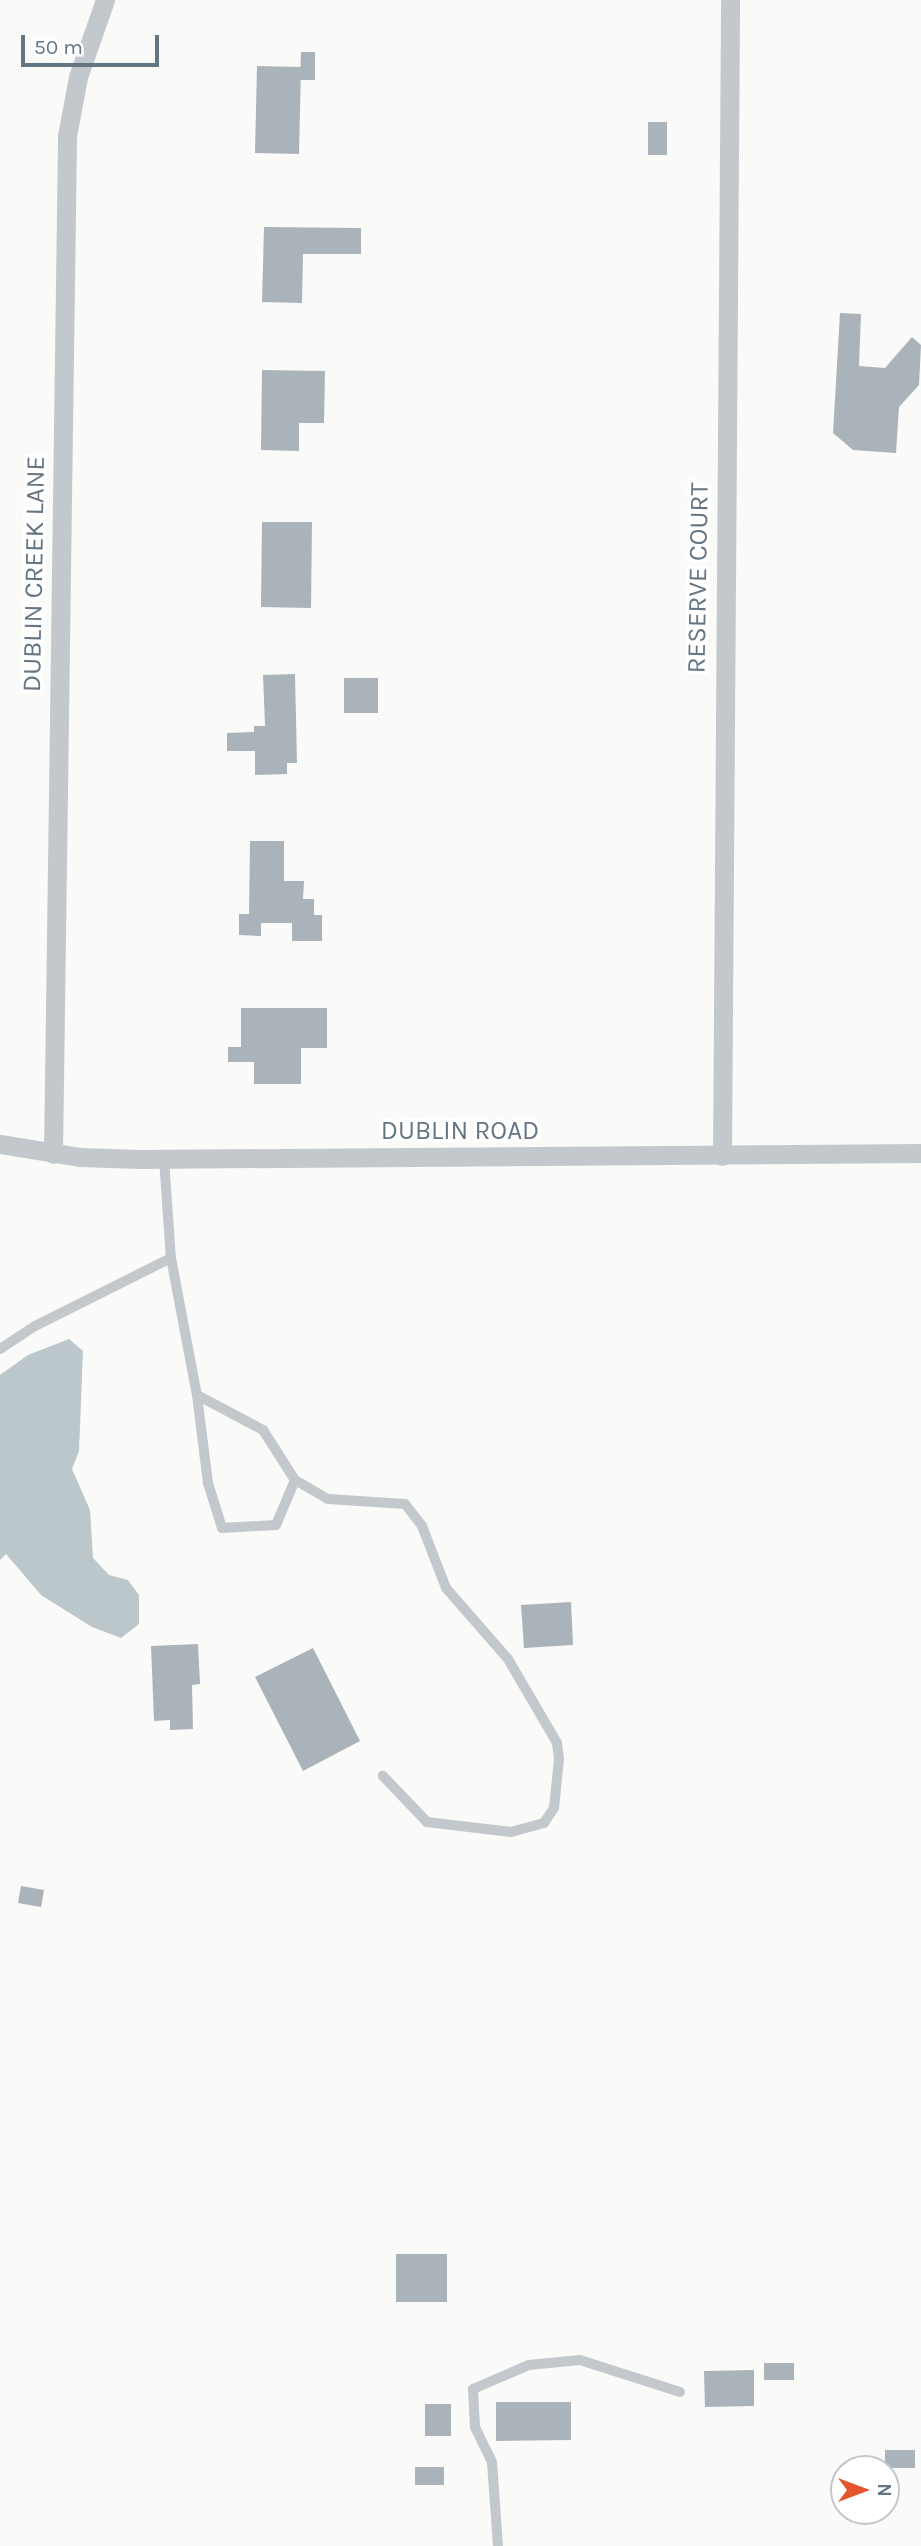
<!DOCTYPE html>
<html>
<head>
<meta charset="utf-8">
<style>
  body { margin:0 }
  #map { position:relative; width:921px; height:2546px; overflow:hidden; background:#fafaf8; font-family:Karla,sans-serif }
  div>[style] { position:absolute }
  .water>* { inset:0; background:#bbc7cb }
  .building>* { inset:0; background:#aab3b9 }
  .service>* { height:10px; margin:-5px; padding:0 5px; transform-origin:5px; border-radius:5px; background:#c3c8cc }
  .minor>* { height:19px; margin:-9.5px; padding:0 9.5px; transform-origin:9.5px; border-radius:9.5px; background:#c3c8cc }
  span { translate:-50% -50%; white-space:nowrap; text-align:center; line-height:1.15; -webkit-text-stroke:7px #fff; paint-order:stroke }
  .street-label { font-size:26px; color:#657683 }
  .north { position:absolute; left:830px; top:2455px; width:70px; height:70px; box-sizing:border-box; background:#fff; border:2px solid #c1c8cd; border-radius:50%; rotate:90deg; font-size:19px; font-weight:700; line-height:28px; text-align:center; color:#657683 }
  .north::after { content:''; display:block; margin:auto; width:24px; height:32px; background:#e4572e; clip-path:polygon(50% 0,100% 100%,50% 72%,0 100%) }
  .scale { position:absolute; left:21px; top:35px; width:138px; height:32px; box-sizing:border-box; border:4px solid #657683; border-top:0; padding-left:9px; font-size:21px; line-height:24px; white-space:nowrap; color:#657683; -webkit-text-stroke:5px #fff; paint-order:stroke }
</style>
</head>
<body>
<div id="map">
  <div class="water">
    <div style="clip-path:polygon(69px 1339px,83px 1351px,79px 1451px,72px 1469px,90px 1510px,93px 1558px,109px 1575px,128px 1580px,139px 1595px,139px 1624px,121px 1638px,92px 1627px,41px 1595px,6px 1554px,0 1560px,0 1375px,28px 1355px)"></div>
  </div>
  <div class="building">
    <div style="clip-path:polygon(301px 52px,315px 52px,315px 80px,300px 80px)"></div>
    <div style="clip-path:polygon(257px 66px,301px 67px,299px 154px,255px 153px)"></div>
    <div style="clip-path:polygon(648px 122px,667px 122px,667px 155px,648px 155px)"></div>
    <div style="clip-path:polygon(264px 227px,361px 228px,361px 254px,303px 254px,302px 303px,262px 302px)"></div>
    <div style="clip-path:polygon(840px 313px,861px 314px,859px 366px,885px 368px,912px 337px,921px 345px,919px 385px,899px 407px,896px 453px,853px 450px,833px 433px)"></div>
    <div style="clip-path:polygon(262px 370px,325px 371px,324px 423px,299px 423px,299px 451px,261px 450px)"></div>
    <div style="clip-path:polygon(262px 522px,312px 522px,311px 608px,261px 607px)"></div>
    <div style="clip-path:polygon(295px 674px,297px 763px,287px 763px,287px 774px,255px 775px,255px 751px,227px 751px,227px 733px,254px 732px,254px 726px,265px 726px,263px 675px)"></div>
    <div style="clip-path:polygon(344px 678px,378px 678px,378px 713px,344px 713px)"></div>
    <div style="clip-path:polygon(250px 841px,284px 841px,284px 881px,304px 881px,303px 899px,314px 899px,314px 915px,322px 915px,322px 941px,292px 941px,292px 923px,261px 923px,261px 936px,239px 935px,239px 914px,249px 914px)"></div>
    <div style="clip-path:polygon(241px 1008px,327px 1008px,327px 1048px,301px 1048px,301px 1084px,254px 1084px,254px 1062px,228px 1062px,228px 1047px,241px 1047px)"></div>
    <div style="clip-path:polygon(571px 1602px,573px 1645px,524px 1648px,521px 1605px)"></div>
    <div style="clip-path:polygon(198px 1644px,200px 1684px,192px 1685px,193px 1729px,170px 1730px,170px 1720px,154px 1721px,151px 1646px)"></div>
    <div style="clip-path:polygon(313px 1648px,360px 1741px,303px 1771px,255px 1677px)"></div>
    <div style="clip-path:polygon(21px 1886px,44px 1890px,41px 1907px,18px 1903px)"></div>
    <div style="clip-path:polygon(396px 2254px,447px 2254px,447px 2302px,396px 2302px)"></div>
    <div style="clip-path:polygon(764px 2363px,794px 2363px,794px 2380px,764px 2380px)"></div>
    <div style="clip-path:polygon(754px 2370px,754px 2406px,705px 2407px,704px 2371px)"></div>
    <div style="clip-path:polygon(496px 2402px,571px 2402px,571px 2440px,496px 2441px)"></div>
    <div style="clip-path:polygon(425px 2404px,451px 2404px,451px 2436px,425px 2436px)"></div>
    <div style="clip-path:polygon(885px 2450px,915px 2450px,915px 2468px,885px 2468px)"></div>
    <div style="clip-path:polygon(415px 2467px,444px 2467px,444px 2485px,415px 2485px)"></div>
  </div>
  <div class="service">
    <div style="left:164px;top:1159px;width:99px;rotate:86deg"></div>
    <div style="left:171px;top:1258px;width:139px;rotate:79.3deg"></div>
    <div style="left:197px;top:1395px;width:75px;rotate:27.9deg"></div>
    <div style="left:263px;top:1430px;width:59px;rotate:57.4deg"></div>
    <div style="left:295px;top:1480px;width:38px;rotate:30deg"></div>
    <div style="left:328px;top:1499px;width:77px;rotate:3.7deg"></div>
    <div style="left:405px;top:1504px;width:28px;rotate:52deg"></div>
    <div style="left:422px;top:1526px;width:66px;rotate:68.8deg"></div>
    <div style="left:446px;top:1588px;width:94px;rotate:48.9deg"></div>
    <div style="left:508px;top:1659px;width:97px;rotate:59.7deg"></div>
    <div style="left:557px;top:1743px;width:16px;rotate:83deg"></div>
    <div style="left:559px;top:1759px;width:49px;rotate:95.8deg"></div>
    <div style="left:554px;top:1808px;width:18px;rotate:124deg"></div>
    <div style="left:544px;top:1823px;width:34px;rotate:165deg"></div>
    <div style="left:511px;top:1832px;width:85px;rotate:-173.2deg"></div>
    <div style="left:427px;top:1822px;width:64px;rotate:-133.7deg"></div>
    <div style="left:0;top:1349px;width:42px;rotate:-33.3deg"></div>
    <div style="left:35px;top:1326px;width:152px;rotate:-26.6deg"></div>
    <div style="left:197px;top:1395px;width:89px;rotate:82.9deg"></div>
    <div style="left:208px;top:1483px;width:47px;rotate:72.7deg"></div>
    <div style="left:222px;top:1528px;width:54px;rotate:-3.2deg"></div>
    <div style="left:276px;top:1525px;width:49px;rotate:-67.1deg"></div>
    <div style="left:498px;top:2546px;width:84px;rotate:-94.1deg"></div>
    <div style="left:492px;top:2462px;width:39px;rotate:-116deg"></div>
    <div style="left:475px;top:2427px;width:38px;rotate:-93deg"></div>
    <div style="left:473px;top:2389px;width:61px;rotate:-23.2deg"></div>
    <div style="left:529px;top:2365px;width:51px;rotate:-5.6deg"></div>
    <div style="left:580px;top:2360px;width:105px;rotate:17.7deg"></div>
  </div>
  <div class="minor">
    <div style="left:0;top:1144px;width:80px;rotate:9.3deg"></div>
    <div style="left:79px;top:1157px;width:61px;rotate:1.9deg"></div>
    <div style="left:140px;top:1159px;width:781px;rotate:-0.44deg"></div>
    <div style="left:53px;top:1154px;width:1018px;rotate:-89.21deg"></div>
    <div style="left:67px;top:136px;width:60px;rotate:-79.4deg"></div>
    <div style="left:78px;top:77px;width:82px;rotate:-70.7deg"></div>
    <div style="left:722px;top:1156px;width:1156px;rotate:-89.6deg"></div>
  </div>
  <div class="street-label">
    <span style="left:34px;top:574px;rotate:-89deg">DUBLIN CREEK LANE</span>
    <span style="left:698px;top:578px;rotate:-89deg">RESERVE COURT</span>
    <span style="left:460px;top:1131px">DUBLIN ROAD</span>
  </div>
  <div class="north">N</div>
  <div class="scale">50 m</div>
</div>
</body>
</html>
